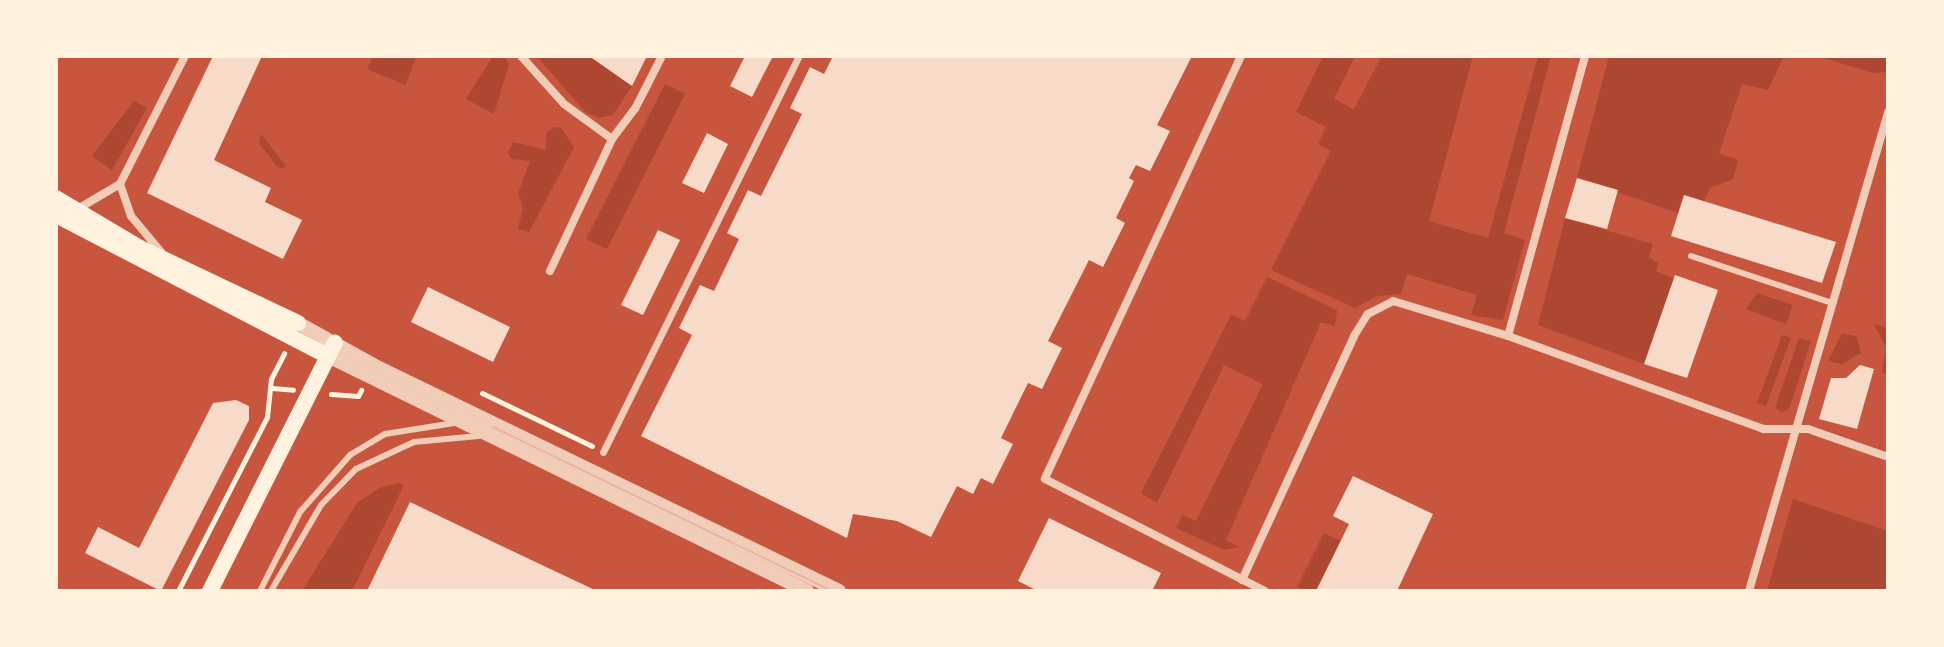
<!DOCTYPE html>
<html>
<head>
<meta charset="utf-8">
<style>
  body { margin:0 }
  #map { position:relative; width:1944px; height:647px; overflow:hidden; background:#c8553d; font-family:"Noto Sans",sans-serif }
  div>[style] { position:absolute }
  .green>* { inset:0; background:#ae4732 }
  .building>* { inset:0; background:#f7dbc8 }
  .path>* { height:5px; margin:-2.5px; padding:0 2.5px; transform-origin:2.5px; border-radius:2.5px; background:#fff3e0 }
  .service>* { height:6px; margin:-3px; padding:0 3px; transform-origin:3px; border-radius:3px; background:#f1ccb7 }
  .pedestrian>* { height:7px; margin:-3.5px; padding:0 3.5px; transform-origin:3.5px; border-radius:3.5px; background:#f1ccb7 }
  .minor>* { height:8px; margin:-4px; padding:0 4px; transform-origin:4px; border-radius:4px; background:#f1ccb7 }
  .tertiary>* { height:14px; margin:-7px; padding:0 7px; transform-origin:7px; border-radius:7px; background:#f1ccb7 }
  .secondary>* { height:16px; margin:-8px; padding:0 8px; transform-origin:8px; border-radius:8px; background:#fff3e0 }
  .tram>* { height:2px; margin:-1px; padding:0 1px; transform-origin:1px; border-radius:1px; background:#e9b49f }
  span { translate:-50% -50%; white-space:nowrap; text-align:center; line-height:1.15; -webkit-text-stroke:8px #fff3e0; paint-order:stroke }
  .frame { position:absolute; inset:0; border:58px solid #fff3e0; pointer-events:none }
</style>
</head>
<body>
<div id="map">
  <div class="green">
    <div style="clip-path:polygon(373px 56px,395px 58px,417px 56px,405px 85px,367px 69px)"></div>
    <div style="clip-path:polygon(493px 56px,504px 56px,509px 64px,494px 114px,466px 99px)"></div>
    <div style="clip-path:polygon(537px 56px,589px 56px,632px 86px,613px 115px,599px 118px,585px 112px)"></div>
    <div style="clip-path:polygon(1323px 56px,1355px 56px,1334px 99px,1354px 109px,1382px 56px,1473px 56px,1429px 221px,1488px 238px,1538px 56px,1551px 56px,1504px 233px,1525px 240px,1503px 320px,1471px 315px,1477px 295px,1407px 274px,1401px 294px,1377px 296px,1355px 308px,1271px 270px,1331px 151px,1318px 144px,1326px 127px,1296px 112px)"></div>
    <div style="clip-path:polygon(1609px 56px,1784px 56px,1768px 90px,1742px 84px,1719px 153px,1738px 160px,1733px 179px,1710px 188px,1704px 201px,1684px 195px,1678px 213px,1577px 178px)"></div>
    <div style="clip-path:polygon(1817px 56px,1888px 56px,1888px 72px,1873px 73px)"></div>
    <div style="clip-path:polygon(665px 84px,685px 94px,607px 249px,586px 239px)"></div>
    <div style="clip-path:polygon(134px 101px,147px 108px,112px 170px,92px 156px)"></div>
    <div style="clip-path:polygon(554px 127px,561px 128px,574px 147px,529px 232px,518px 229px,523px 207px,518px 194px,530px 161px,511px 159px,508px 153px,513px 142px,546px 150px,546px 133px)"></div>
    <div style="clip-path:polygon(261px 134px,286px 166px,284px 168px,278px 168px,259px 143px)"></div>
    <div style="clip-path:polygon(1565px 218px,1653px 244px,1649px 257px,1658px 263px,1656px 271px,1674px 279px,1644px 364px,1538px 325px)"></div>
    <div style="clip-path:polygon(1267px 277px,1337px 310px,1335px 326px,1321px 322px,1226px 540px,1239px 547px,1224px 550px,1176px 528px,1182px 515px,1196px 521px,1263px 384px,1224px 365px,1157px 503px,1141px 493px,1231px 315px,1245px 321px)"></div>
    <div style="clip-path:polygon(1757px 293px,1793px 305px,1786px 324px,1746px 309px)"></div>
    <div style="clip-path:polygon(1874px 324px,1888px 328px,1888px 374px,1882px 372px,1886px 348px)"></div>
    <div style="clip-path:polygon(1842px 334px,1856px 336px,1861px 353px,1842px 364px,1828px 361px)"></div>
    <div style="clip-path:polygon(1782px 335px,1791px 338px,1766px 406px,1757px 403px)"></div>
    <div style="clip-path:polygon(1799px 338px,1811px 341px,1789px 409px,1782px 412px,1775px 408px)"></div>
    <div style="clip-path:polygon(398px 483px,404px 485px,352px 591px,302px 591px,357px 503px,379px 488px)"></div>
    <div style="clip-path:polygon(1793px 499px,1888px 531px,1888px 591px,1767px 591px)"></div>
    <div style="clip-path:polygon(1324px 533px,1341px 541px,1316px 591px,1306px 591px,1297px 587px)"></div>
  </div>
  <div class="building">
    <div style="clip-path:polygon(213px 56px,262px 56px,214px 160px,271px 188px,265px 202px,302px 220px,283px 259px,147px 193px)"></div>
    <div style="clip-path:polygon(589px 56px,647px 56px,632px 86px)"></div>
    <div style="clip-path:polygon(745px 56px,773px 56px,752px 97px,730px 86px)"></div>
    <div style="clip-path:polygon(833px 56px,1192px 56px,1157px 125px,1170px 131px,1150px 171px,1136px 165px,1129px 178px,1134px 181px,1116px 218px,1125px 223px,1103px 267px,1089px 260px,1048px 341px,1062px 348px,1042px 389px,1028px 383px,1001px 438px,1013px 444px,993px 484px,981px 478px,973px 494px,957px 486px,931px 537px,897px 521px,853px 514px,847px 538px,641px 436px,692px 335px,679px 328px,700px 285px,714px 291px,739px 239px,727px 233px,748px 190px,761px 196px,802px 114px,790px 108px,810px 67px,824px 74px)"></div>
    <div style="clip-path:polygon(707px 133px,728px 144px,704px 193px,682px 183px)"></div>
    <div style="clip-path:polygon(1577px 178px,1618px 190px,1607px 229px,1565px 218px)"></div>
    <div style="clip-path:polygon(1684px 195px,1836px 242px,1822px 283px,1671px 236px)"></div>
    <div style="clip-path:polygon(658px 230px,680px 240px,643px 315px,621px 305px)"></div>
    <div style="clip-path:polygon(1675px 275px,1718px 290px,1687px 378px,1644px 364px)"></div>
    <div style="clip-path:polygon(428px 287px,510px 327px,493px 362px,411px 322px)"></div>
    <div style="clip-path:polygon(1860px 365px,1874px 369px,1857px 429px,1819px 419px,1831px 378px,1846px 378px)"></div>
    <div style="clip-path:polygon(236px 400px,249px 406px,249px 420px,161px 591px,85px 553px,98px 527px,139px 548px,213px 403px)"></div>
    <div style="clip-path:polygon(1353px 476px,1433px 514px,1397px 591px,1316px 591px,1349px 524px,1333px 516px)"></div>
    <div style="clip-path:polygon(410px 502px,508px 549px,597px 591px,367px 591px)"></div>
    <div style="clip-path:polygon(1049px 518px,1161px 573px,1152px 591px,1038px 591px,1018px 581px)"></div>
  </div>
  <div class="path">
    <div style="left:272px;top:388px;width:21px;rotate:5deg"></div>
    <div style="left:482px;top:393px;width:122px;rotate:25.7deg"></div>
    <div style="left:331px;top:394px;width:27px;rotate:4deg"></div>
    <div style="left:358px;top:396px;width:7px;rotate:-63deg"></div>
    <div style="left:178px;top:591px;width:195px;rotate:-62.9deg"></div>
    <div style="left:267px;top:417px;width:38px;rotate:-84deg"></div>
    <div style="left:271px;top:379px;width:29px;rotate:-63deg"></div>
  </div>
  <div class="service">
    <div style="left:1691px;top:256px;width:149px;rotate:18.4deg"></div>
    <div style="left:260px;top:591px;width:89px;rotate:-63.1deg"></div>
    <div style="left:300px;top:512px;width:76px;rotate:-48.7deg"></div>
    <div style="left:350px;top:455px;width:41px;rotate:-31deg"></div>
    <div style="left:385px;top:434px;width:70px;rotate:-9.1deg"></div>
    <div style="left:271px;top:591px;width:99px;rotate:-59.8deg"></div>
    <div style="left:321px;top:505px;width:50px;rotate:-45.8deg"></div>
    <div style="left:356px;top:469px;width:64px;rotate:-25deg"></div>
    <div style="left:414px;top:442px;width:65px;rotate:-5.3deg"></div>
  </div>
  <div class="pedestrian">
    <div style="left:603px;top:452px;width:442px;rotate:-63.7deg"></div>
  </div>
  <div class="minor">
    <div style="left:521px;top:56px;width:64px;rotate:48.1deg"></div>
    <div style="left:564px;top:104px;width:59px;rotate:36.1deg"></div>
    <div style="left:1241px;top:56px;width:466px;rotate:114.9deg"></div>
    <div style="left:1045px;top:479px;width:247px;rotate:27deg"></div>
    <div style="left:120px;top:184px;width:34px;rotate:71deg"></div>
    <div style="left:131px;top:216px;width:47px;rotate:50.2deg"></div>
    <div style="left:76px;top:210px;width:51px;rotate:-30.6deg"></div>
    <div style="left:120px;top:184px;width:144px;rotate:-63.1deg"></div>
    <div style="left:550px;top:271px;width:146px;rotate:-64.8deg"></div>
    <div style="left:612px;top:139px;width:38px;rotate:-53deg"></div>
    <div style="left:635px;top:109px;width:59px;rotate:-63deg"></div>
    <div style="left:1508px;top:336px;width:290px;rotate:-74.6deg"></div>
    <div style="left:1242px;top:580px;width:268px;rotate:-65.3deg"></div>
    <div style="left:1354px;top:336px;width:26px;rotate:-58deg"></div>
    <div style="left:1368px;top:314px;width:28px;rotate:-27deg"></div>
    <div style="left:1393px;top:301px;width:120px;rotate:16.9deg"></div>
    <div style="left:1508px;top:336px;width:272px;rotate:20deg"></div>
    <div style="left:1764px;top:429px;width:44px"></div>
    <div style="left:1808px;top:429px;width:85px;rotate:19.3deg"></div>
    <div style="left:1749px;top:591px;width:499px;rotate:-73.8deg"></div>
  </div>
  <div class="tertiary">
    <div style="left:298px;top:323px;width:86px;rotate:29.2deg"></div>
    <div style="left:373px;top:365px;width:518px;rotate:25.87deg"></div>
    <div style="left:328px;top:356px;width:534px;rotate:26.13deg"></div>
  </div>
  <div class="secondary">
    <div style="left:56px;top:198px;width:98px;rotate:30.8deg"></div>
    <div style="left:140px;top:248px;width:175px;rotate:25.4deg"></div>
    <div style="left:56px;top:215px;width:306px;rotate:27.4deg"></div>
    <div style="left:210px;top:591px;width:278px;rotate:-63.3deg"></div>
  </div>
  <div class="tram">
    <div style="left:493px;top:427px;width:377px;rotate:25.8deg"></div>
  </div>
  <div class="frame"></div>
</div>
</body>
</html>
